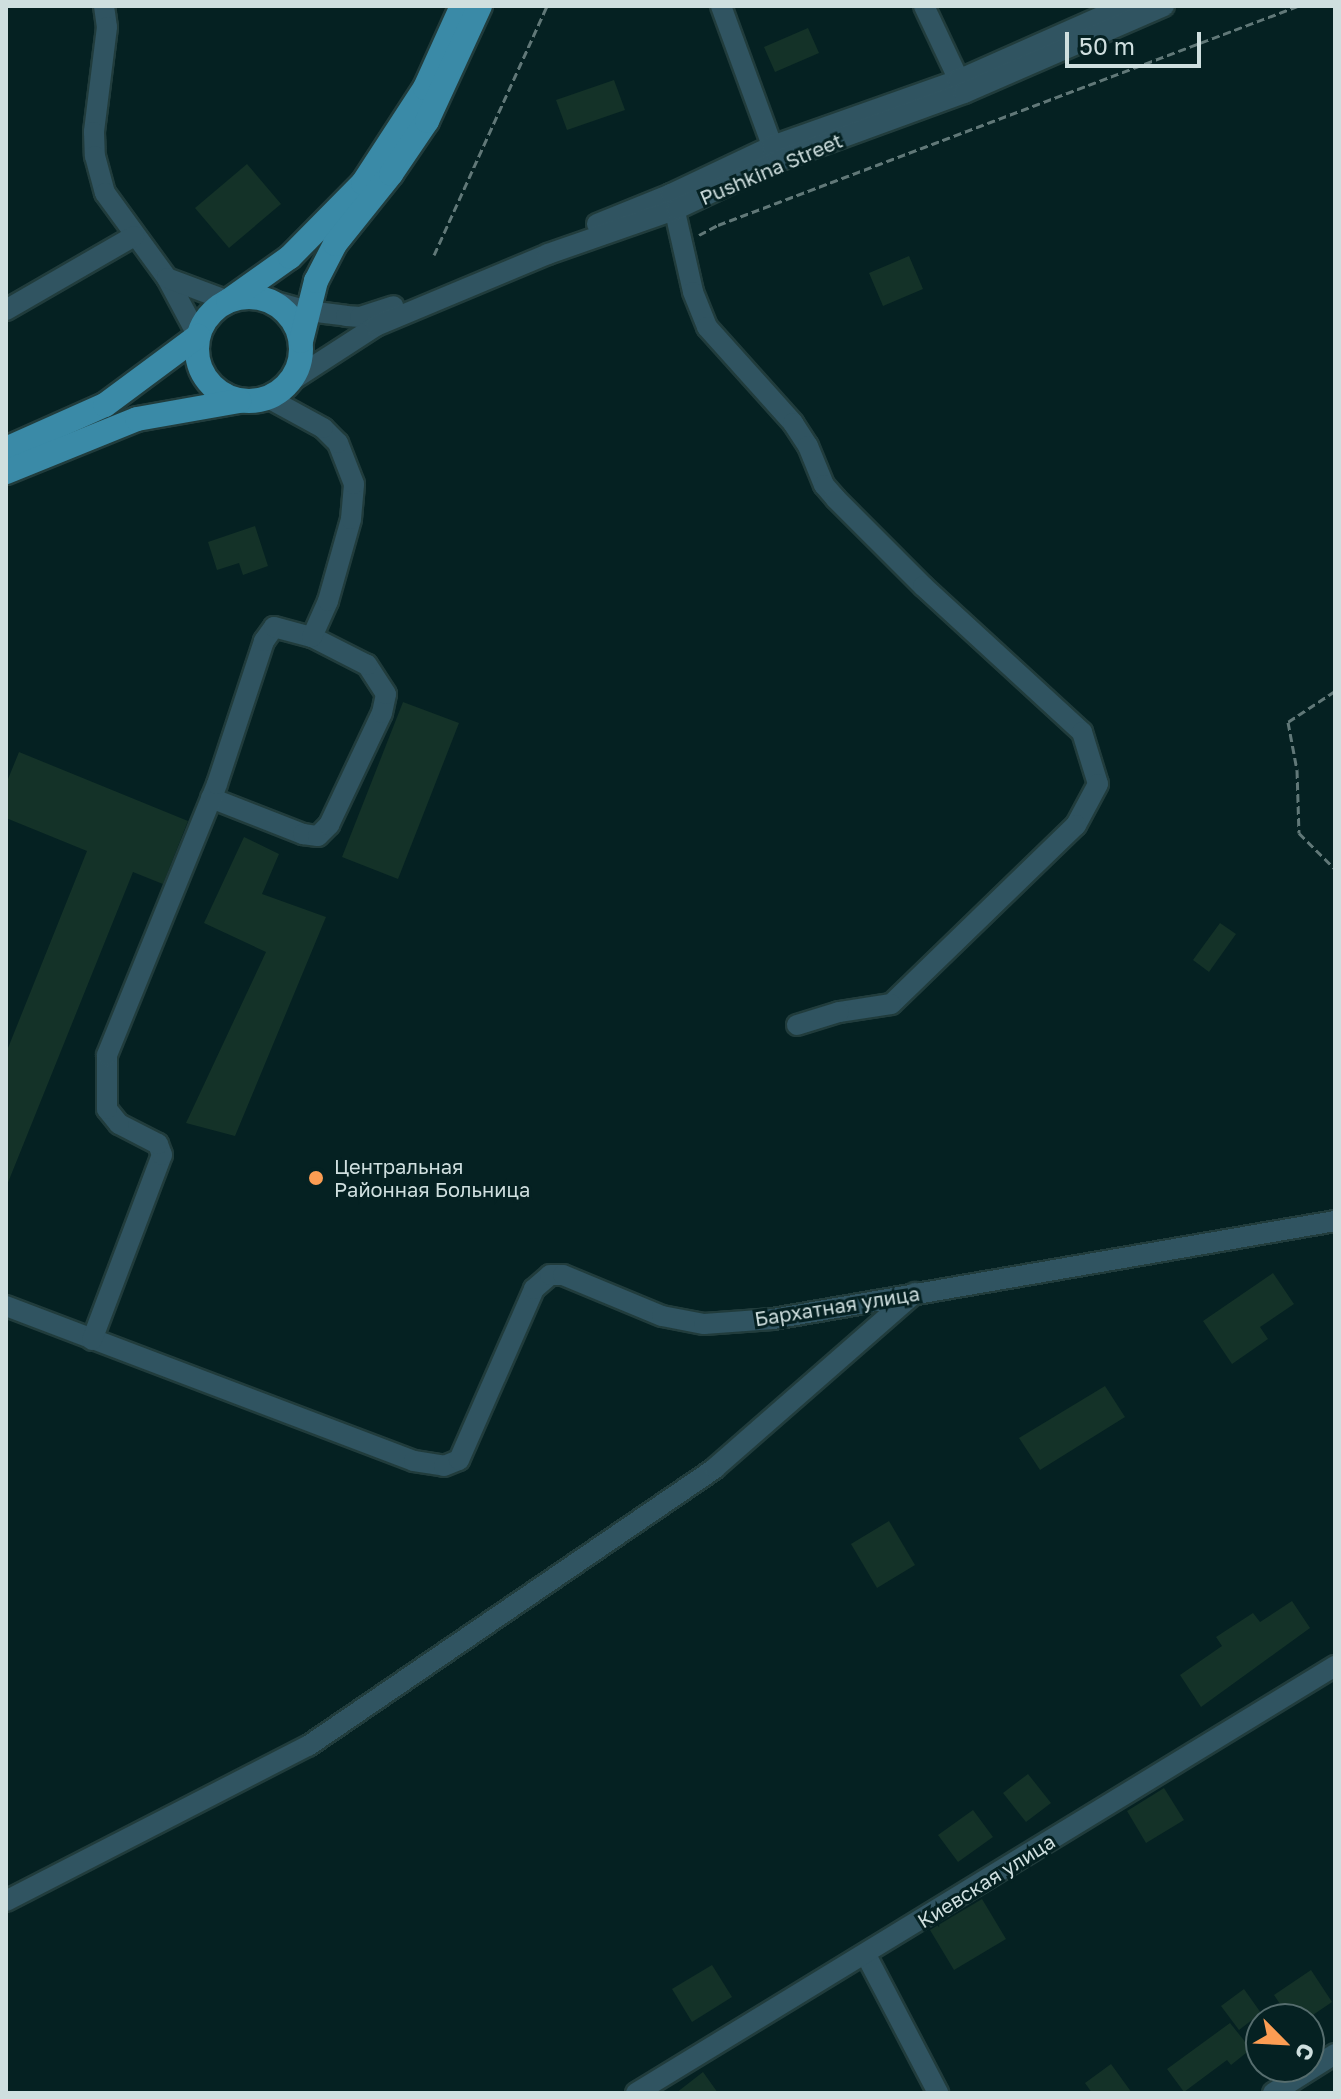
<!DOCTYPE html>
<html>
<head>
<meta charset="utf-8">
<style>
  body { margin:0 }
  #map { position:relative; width:1341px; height:2099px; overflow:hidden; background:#052122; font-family:"Golos Text",sans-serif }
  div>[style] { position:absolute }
  .building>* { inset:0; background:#143228 }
  .path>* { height:3px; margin-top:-1.5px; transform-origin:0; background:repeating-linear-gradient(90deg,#617878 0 8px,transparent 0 12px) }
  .roads { filter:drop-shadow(2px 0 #213c3c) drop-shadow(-2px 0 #213c3c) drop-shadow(0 2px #213c3c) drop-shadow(0 -2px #213c3c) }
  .minor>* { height:20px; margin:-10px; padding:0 10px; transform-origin:10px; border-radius:10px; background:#305461 }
  .major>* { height:24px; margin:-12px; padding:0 12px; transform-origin:12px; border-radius:12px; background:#3a8aa7 }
  .major>.ring { margin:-12px; padding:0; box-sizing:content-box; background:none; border:24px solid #3a8aa7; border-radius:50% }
  .dots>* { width:22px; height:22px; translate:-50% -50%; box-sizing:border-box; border:4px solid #052122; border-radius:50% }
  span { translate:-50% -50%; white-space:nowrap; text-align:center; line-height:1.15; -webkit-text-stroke:6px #052122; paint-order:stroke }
  .street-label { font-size:20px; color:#cfdfdf }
  .poi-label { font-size:20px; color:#cfdfdf }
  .left { translate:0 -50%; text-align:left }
  .frame { position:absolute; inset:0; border:8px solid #cfdfdf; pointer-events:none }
  .north { position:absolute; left:1245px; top:2003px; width:80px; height:80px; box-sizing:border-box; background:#052122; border:2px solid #566d6e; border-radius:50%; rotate:114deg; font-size:22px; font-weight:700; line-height:32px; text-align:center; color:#cfdfdf }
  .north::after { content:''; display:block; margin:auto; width:28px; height:36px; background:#fc9d53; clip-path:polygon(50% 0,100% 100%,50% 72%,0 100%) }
  .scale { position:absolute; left:1065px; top:32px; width:136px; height:36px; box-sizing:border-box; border:4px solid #cfdfdf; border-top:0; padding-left:10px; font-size:24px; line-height:28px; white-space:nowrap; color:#cfdfdf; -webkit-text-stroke:6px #052122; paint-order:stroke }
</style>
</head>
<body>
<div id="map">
  <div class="building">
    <div style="clip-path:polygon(808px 28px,819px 53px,775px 72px,764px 47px)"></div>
    <div style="clip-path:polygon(614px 80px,625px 110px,567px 130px,556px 100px)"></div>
    <div style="clip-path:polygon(247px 164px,281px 204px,229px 248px,195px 208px)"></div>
    <div style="clip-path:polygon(909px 256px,923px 289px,883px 306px,869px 273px)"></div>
    <div style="clip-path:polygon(255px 526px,268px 566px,243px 575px,239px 563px,217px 570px,208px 542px)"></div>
    <div style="clip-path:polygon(403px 702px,459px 723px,398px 879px,342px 857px)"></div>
    <div style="clip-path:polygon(19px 752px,188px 821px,163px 884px,133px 872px,7px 1185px,6px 1053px,87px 851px,6px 818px,6px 784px)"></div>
    <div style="clip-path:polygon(244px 837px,279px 854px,262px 894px,326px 917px,235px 1136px,186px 1123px,266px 952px,204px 923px)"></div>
    <div style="clip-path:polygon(1220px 923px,1236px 934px,1209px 972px,1193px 960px)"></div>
    <div style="clip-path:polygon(1273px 1273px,1294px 1304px,1260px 1327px,1268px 1339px,1232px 1364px,1203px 1321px)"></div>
    <div style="clip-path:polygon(1105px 1386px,1125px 1417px,1040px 1470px,1019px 1438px)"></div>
    <div style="clip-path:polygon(889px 1521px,915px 1565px,877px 1588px,851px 1544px)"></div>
    <div style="clip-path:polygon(1292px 1601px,1310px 1628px,1201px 1707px,1180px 1675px,1222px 1646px,1216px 1637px,1253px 1613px,1260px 1622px)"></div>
    <div style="clip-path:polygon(1028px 1774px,1051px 1803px,1026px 1822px,1003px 1793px)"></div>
    <div style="clip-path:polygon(1164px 1788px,1184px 1820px,1146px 1843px,1127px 1811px)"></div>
    <div style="clip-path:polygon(973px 1810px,993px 1837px,958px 1862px,938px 1835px)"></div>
    <div style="clip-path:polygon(982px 1899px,1006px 1939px,954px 1970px,930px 1930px)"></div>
    <div style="clip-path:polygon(712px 1965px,732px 1997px,692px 2022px,672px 1989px)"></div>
    <div style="clip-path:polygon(1311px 1970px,1332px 2002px,1307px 2019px,1290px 2019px,1274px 1995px)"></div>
    <div style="clip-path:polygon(1244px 1989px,1261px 2013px,1239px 2030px,1221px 2006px)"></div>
    <div style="clip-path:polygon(1230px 2023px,1251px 2049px,1231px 2065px,1227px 2060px,1184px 2092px,1167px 2069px)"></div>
    <div style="clip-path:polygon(1111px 2064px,1132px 2093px,1092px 2093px,1085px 2083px)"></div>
    <div style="clip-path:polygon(703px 2072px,718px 2093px,676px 2093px)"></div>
  </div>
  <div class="path">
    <div style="left:699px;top:235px;width:21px;rotate:-28deg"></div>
    <div style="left:718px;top:225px;width:620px;rotate:-20.69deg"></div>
    <div style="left:434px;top:255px;width:273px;rotate:-65.6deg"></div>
    <div style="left:1335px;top:691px;width:56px;rotate:146.6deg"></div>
    <div style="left:1288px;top:722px;width:49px;rotate:79.4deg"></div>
    <div style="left:1297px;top:770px;width:63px;rotate:88.2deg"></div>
    <div style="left:1299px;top:833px;width:51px;rotate:45deg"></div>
  </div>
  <div class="roads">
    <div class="minor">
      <div style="left:104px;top:6px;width:21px;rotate:82deg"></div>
      <div style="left:107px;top:27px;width:106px;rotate:97.1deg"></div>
      <div style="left:94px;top:132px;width:24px;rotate:88deg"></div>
      <div style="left:95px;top:156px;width:38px;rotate:75deg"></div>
      <div style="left:105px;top:193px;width:105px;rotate:53.9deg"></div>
      <div style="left:167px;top:278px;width:66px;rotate:61.9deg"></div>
      <div style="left:721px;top:6px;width:160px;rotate:69.9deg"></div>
      <div style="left:924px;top:6px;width:92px;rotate:64.8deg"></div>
      <div style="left:671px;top:194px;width:100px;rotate:77.3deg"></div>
      <div style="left:693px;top:292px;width:38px;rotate:68deg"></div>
      <div style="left:707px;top:327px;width:129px;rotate:48.1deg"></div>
      <div style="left:793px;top:423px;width:27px;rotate:57deg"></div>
      <div style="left:808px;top:446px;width:42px;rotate:67.7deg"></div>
      <div style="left:824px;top:485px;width:18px;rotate:49deg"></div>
      <div style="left:836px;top:499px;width:123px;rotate:45deg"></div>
      <div style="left:923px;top:586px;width:216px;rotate:42.6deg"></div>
      <div style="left:1082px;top:732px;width:54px;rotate:72.9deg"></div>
      <div style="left:1098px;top:784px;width:47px;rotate:118.2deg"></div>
      <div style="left:1076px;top:825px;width:257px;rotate:135.9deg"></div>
      <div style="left:891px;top:1004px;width:53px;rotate:171.3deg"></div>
      <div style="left:839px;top:1012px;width:44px;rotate:162.8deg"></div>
      <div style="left:597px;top:224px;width:80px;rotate:-22.1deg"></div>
      <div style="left:671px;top:194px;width:112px;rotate:-25.4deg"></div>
      <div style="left:772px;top:146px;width:197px;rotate:-19.5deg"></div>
      <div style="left:958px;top:80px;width:183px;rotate:-23.9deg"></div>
      <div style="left:167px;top:278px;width:65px;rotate:20.7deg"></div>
      <div style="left:269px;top:300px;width:41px;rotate:15.8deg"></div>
      <div style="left:308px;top:311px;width:38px;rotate:7deg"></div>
      <div style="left:346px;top:316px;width:14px;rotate:4deg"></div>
      <div style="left:360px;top:317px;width:35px;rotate:-18deg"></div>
      <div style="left:6px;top:310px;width:148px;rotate:-30deg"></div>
      <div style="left:291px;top:381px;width:101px;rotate:-32.9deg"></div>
      <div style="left:376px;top:326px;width:186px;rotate:-22.7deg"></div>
      <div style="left:548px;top:254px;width:137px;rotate:-19.2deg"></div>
      <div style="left:677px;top:209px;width:112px;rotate:-25.4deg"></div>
      <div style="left:778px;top:161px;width:198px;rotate:-20.1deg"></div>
      <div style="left:964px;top:93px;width:218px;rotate:-23.5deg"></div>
      <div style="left:211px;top:798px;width:99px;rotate:21.4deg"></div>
      <div style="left:303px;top:834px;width:15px;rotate:8deg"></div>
      <div style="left:318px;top:836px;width:16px;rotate:-45deg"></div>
      <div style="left:329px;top:825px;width:124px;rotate:-64.7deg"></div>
      <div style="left:382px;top:713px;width:19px;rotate:-78deg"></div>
      <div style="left:386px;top:694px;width:35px;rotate:-123deg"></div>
      <div style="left:367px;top:665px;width:62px;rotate:-153deg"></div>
      <div style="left:6px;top:1306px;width:436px;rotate:20.8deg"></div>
      <div style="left:414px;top:1461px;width:30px;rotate:9deg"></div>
      <div style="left:444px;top:1466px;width:16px;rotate:-22deg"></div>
      <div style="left:459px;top:1460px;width:187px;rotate:-66.3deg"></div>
      <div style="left:534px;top:1289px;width:21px;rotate:-41deg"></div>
      <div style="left:550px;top:1275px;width:13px"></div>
      <div style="left:563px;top:1275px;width:107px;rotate:22.5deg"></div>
      <div style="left:662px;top:1316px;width:43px;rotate:10.8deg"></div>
      <div style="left:704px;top:1324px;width:69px;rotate:-4.1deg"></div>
      <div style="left:773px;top:1319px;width:570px;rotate:-9.89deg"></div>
      <div style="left:92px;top:1340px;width:198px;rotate:-69.3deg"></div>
      <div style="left:162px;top:1155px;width:12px;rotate:-110deg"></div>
      <div style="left:158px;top:1144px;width:44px;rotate:-152.9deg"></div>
      <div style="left:119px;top:1124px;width:19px;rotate:-129deg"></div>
      <div style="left:107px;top:1109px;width:54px;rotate:-90deg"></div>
      <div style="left:107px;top:1055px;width:292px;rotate:-67.9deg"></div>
      <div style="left:217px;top:784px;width:151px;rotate:-71.8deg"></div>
      <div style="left:264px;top:641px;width:17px;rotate:-54deg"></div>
      <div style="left:274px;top:627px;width:39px;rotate:15deg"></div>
      <div style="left:312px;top:637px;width:39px;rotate:-66deg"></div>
      <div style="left:328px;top:601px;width:85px;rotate:-74.3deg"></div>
      <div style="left:351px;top:519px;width:35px;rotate:-85deg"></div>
      <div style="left:354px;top:484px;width:44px;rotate:-111.3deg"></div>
      <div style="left:338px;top:443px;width:21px;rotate:-135deg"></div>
      <div style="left:323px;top:428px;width:63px;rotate:-151.4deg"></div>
      <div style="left:6px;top:1901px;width:339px;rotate:-27.2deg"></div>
      <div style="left:308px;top:1746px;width:493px;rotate:-34.3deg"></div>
      <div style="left:715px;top:1468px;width:266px;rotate:-41.2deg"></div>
      <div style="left:866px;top:1955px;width:156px;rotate:62.4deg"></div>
      <div style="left:636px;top:2093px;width:819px;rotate:-31.42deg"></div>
      <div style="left:1273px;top:2093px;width:73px;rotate:-32.2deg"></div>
    </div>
    <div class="major">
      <div class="ring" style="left:197px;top:297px;width:80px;height:80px"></div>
      <div style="left:228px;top:301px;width:76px;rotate:-35.4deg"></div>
      <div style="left:290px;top:257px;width:104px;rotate:-45.4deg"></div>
      <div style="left:363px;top:183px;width:113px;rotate:-56.9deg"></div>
      <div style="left:425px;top:88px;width:90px;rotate:-65.7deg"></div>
      <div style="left:301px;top:341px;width:62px;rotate:-76deg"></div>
      <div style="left:316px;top:281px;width:42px;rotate:-62.8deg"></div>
      <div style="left:335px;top:244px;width:90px;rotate:-51.3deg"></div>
      <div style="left:391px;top:174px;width:64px;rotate:-55.8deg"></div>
      <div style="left:427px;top:121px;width:127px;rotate:-65.3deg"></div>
      <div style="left:6px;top:449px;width:108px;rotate:-24deg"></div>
      <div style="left:105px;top:405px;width:116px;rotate:-36.6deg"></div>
      <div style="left:6px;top:472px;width:141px;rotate:-22deg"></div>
      <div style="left:137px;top:419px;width:104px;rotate:-10deg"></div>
    </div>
  </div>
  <div class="dots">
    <div style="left:316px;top:1178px;background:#fc9d53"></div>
  </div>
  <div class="street-label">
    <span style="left:771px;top:169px;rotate:-23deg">Pushkina Street</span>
    <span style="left:837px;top:1306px;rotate:-9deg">Бархатная улица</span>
    <span style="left:986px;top:1881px;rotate:-32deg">Киевская улица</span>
  </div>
  <div class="poi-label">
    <span class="left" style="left:334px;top:1178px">Центральная<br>Районная Больница</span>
  </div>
  <div class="frame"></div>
  <div class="north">С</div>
  <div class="scale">50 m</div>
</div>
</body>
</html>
